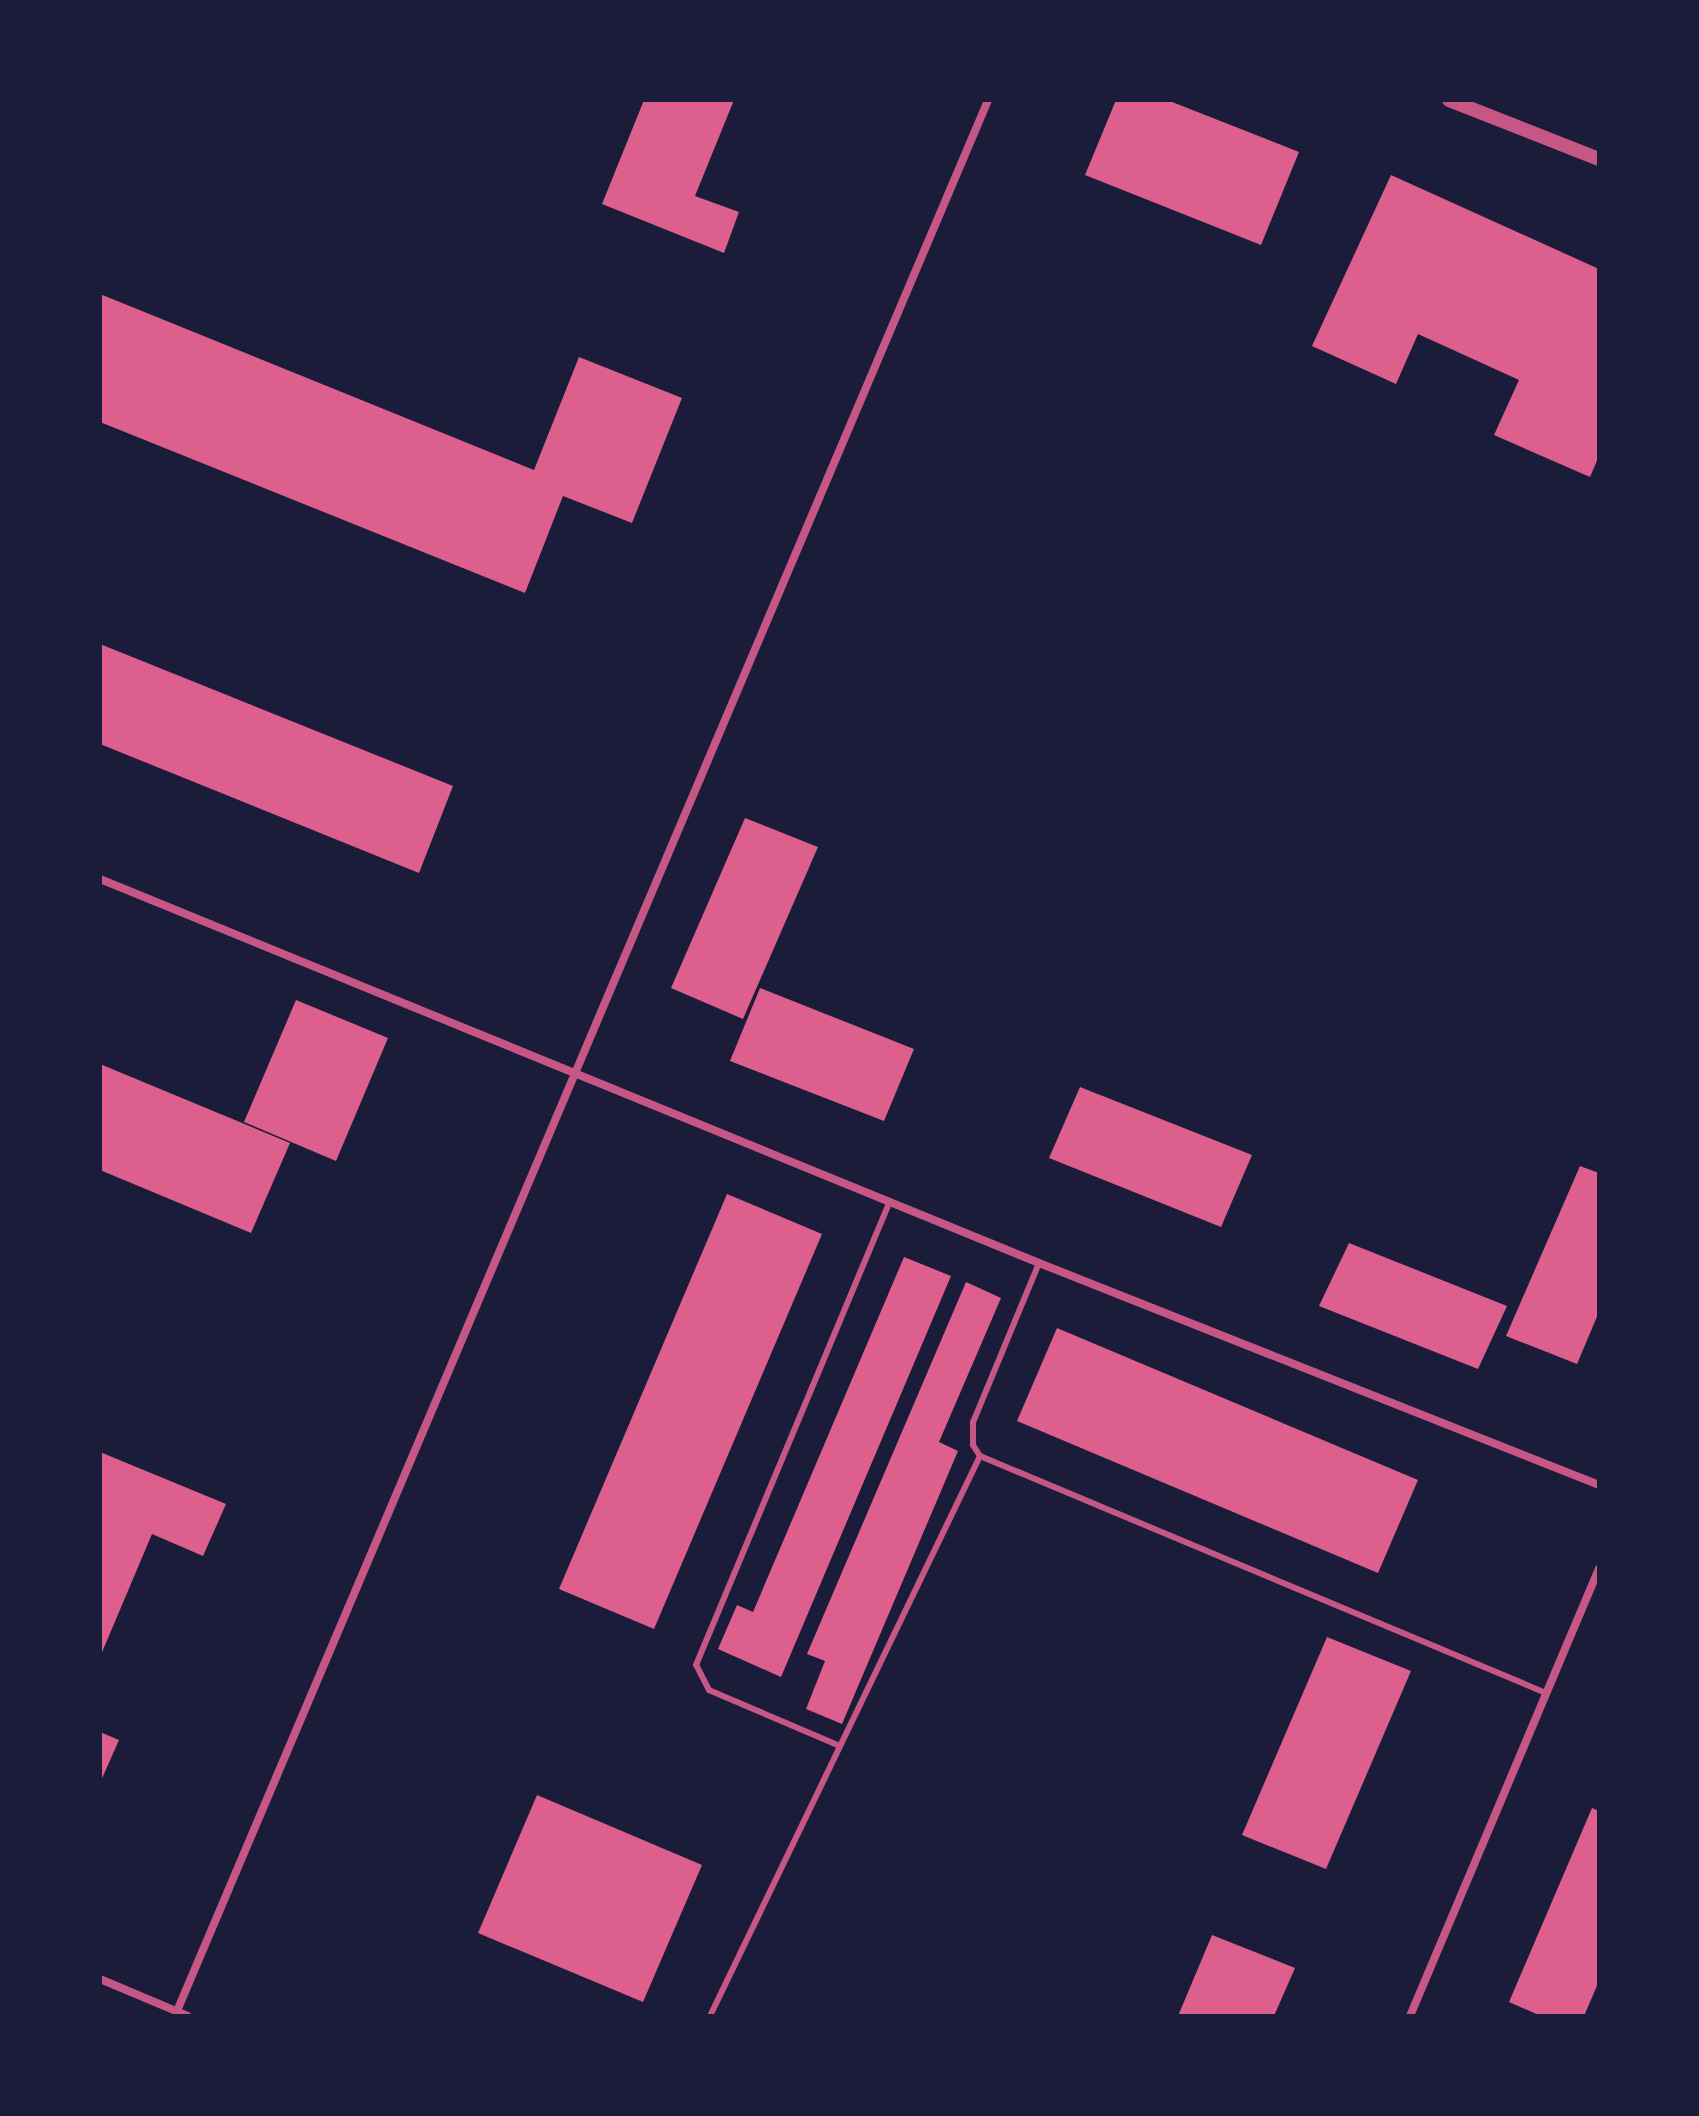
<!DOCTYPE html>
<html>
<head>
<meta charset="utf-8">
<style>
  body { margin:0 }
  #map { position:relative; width:1699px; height:2116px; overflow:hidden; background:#1b1b3a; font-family:Mulish,sans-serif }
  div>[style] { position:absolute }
  .building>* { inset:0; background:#dd5f8e }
  .service>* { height:6px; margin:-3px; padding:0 3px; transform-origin:3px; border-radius:3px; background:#c65784 }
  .minor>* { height:8px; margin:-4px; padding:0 4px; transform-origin:4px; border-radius:4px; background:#c65784 }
  .tertiary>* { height:14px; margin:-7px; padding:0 7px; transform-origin:7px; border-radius:7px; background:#c65784 }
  span { translate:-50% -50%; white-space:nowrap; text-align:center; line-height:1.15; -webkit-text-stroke:7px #1b1b3a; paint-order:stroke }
  .frame { position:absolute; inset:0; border:102px solid #1b1b3a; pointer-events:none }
</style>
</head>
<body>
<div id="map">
  <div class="building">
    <div style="clip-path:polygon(644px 100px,734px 100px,695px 196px,739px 212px,724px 253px,602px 204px)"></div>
    <div style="clip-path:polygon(1116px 100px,1167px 100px,1299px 152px,1261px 245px,1085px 175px)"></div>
    <div style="clip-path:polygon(1391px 175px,1599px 269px,1599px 456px,1590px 477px,1494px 435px,1519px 380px,1418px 334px,1396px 384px,1312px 346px)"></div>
    <div style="clip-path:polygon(100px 294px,534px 470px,579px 357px,682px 398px,632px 523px,563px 496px,525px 593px,100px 422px)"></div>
    <div style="clip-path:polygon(100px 644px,453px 786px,419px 873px,100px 744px)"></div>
    <div style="clip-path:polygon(745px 818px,818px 847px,743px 1019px,671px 988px)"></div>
    <div style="clip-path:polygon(760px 988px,914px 1049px,884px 1121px,730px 1061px)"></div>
    <div style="clip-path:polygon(296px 1000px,388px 1038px,336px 1161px,244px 1122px)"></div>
    <div style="clip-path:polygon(100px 1064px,290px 1143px,251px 1233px,100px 1170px)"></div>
    <div style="clip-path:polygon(1080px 1087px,1252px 1155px,1221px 1227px,1049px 1158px)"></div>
    <div style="clip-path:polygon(1580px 1166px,1599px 1173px,1599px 1312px,1577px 1364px,1506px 1336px)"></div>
    <div style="clip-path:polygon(727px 1194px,822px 1234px,654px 1629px,559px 1589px)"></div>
    <div style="clip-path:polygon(1349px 1243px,1507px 1306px,1478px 1369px,1319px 1306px)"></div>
    <div style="clip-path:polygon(904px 1257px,951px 1276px,781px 1677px,718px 1649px,737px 1605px,753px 1612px)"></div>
    <div style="clip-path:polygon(966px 1282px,1001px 1298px,939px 1442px,958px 1451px,842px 1724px,806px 1709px,825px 1661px,807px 1654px)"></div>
    <div style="clip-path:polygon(1057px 1328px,1418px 1480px,1378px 1573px,1017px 1421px)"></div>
    <div style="clip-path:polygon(100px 1452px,226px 1504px,203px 1556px,152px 1534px,100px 1657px)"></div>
    <div style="clip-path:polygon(1327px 1637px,1411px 1671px,1326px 1869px,1242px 1835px)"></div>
    <div style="clip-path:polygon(100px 1732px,119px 1740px,100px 1783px)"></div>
    <div style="clip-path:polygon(537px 1795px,702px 1865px,643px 2002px,478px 1933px)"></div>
    <div style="clip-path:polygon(1592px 1808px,1599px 1811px,1599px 1981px,1584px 2016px,1541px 2016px,1509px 2002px)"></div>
    <div style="clip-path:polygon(1212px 1935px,1295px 1968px,1274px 2016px,1178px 2016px)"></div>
  </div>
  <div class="service">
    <div style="left:1039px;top:1263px;width:172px;rotate:112.5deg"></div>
    <div style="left:973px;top:1422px;width:23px;rotate:90deg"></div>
    <div style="left:973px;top:1445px;width:13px;rotate:58deg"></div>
    <div style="left:980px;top:1456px;width:614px;rotate:22.72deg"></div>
    <div style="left:840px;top:1746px;width:142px;rotate:-156.9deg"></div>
    <div style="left:709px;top:1690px;width:28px;rotate:-117deg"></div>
    <div style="left:696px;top:1665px;width:503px;rotate:-67.31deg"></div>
    <div style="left:710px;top:2016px;width:622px;rotate:-64.26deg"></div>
  </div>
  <div class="minor">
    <div style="left:100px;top:879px;width:1014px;rotate:22.24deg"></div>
    <div style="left:1039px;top:1263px;width:602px;rotate:21.62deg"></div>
    <div style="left:100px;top:1979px;width:95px;rotate:22.8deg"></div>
    <div style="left:177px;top:2011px;width:2076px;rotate:-67deg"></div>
    <div style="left:1410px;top:2016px;width:486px;rotate:-67.1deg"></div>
  </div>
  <div class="tertiary">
    <div style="left:1449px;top:100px;width:161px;rotate:21.5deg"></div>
  </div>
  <div class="frame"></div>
</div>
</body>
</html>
